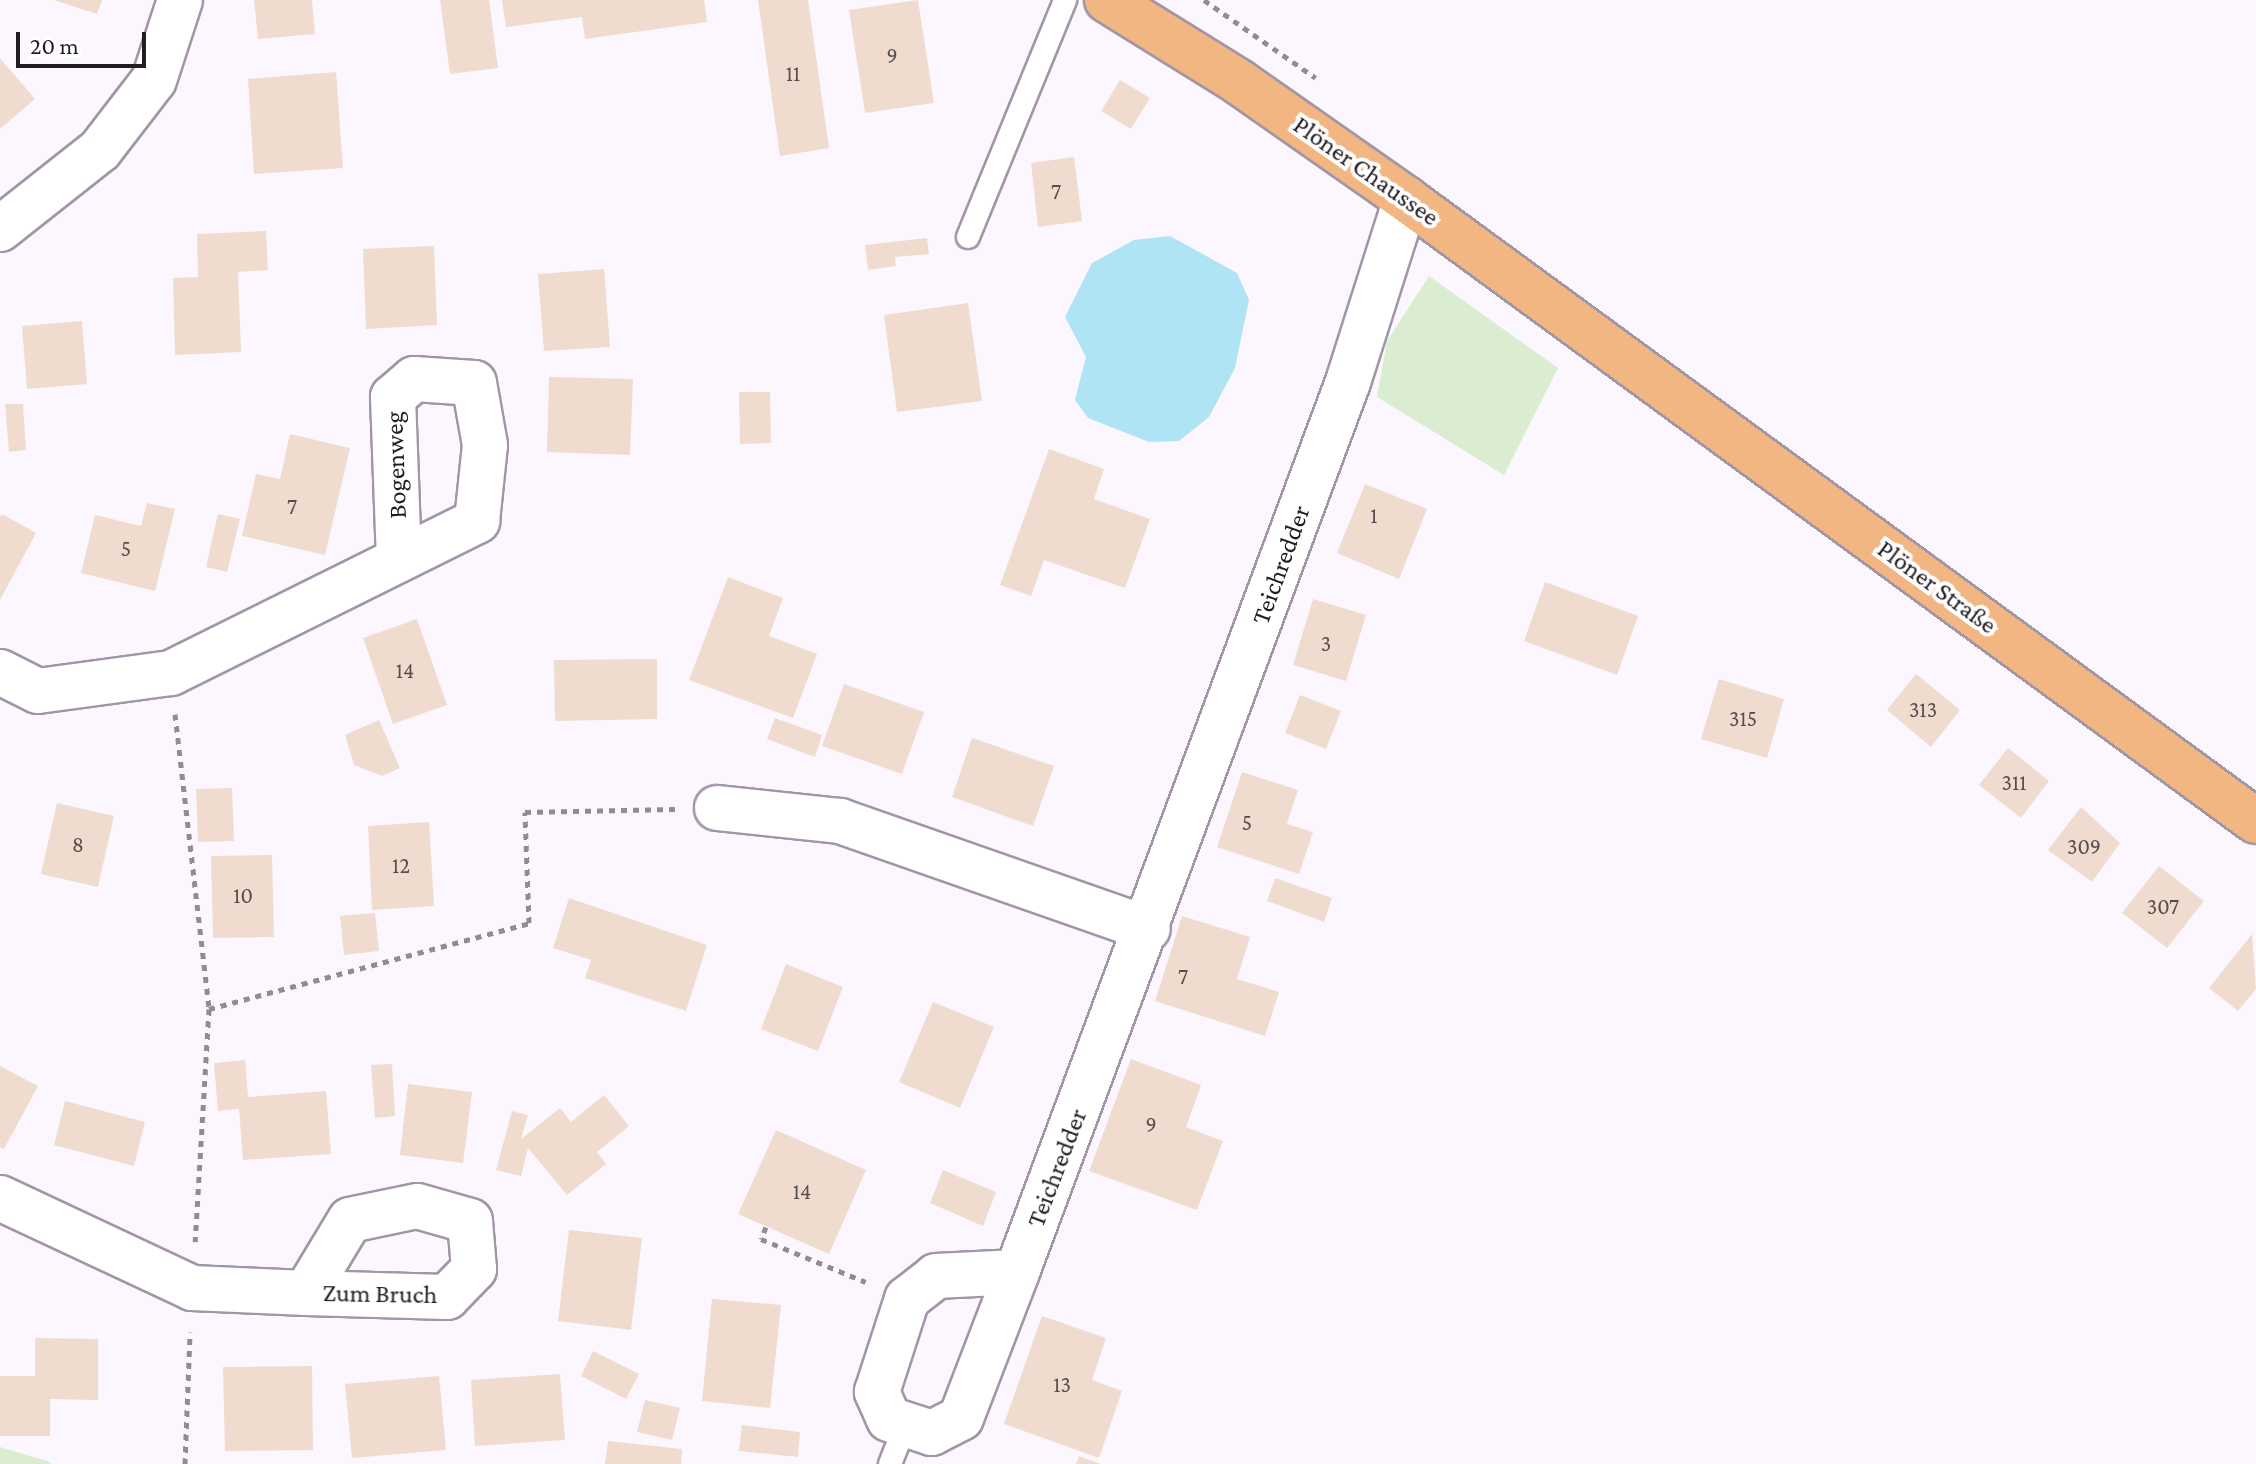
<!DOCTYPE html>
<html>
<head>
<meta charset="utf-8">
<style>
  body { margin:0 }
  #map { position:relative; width:2256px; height:1464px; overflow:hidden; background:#fcf7fe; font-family:"Crimson Pro",serif }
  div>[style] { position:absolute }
  .green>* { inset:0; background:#daedd0 }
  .water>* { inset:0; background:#afe4f5 }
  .building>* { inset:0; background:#efdcce }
  .path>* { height:5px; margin-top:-2.5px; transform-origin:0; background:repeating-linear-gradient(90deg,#918c93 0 6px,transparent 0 12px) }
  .roads { filter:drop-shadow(2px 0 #a195a6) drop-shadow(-2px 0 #a195a6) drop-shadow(0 2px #a195a6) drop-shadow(0 -2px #a195a6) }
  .service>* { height:22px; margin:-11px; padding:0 11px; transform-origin:11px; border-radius:11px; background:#fff }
  .minor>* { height:44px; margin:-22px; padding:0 22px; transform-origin:22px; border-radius:22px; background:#fff }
  .primary>* { height:44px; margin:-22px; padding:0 22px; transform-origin:22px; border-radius:22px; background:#f2b682 }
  span { translate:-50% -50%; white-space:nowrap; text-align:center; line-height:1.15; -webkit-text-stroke:8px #fff; paint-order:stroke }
  .number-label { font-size:22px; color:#554d4e }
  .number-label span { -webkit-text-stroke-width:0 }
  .street-label { font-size:26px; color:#221d24 }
  .scale { position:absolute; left:16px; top:32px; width:130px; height:36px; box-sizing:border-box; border:4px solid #221d24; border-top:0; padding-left:10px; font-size:24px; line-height:28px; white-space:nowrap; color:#221d24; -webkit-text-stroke:6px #fff; paint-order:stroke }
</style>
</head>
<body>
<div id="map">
  <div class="green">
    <div style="clip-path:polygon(1429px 276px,1558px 368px,1504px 475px,1377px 397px,1387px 341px)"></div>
    <div style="clip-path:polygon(0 1447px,47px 1461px,52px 1464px,0 1464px)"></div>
  </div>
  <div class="water">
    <div style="clip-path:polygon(1170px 236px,1237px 273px,1249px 300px,1235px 368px,1209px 417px,1179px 441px,1149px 442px,1088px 418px,1075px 400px,1086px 357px,1065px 317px,1092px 263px,1134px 240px)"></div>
  </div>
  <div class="building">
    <div style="clip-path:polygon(54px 0,102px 0,97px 14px)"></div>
    <div style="clip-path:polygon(254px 0,312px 0,315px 34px,258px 39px)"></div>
    <div style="clip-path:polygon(440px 0,489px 0,498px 68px,450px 74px)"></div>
    <div style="clip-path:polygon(502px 0,704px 0,707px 22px,585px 39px,582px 17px,506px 27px)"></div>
    <div style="clip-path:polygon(758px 0,808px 0,829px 148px,780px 156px)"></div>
    <div style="clip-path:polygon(918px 0,934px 103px,865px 113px,849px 10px)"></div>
    <div style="clip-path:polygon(0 58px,35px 99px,0 129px)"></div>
    <div style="clip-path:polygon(336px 72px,343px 168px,254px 174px,248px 79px)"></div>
    <div style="clip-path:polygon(1120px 80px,1150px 98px,1131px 129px,1101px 111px)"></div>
    <div style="clip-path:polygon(1074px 157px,1082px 221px,1038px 227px,1031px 163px)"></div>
    <div style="clip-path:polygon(266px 231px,268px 270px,238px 272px,241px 352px,175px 355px,173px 278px,198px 277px,197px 234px)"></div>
    <div style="clip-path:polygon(927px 238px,929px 254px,895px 257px,896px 266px,868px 270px,865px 245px)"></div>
    <div style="clip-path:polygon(434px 246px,437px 325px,366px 329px,363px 249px)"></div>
    <div style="clip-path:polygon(604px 269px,610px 347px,544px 351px,538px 274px)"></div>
    <div style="clip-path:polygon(968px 303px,982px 401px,897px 412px,884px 315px)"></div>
    <div style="clip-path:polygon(82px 321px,87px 384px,27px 389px,22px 326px)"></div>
    <div style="clip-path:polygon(549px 377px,633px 379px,630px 455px,547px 452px)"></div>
    <div style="clip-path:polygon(739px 392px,770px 392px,771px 443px,740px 444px)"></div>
    <div style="clip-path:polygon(5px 404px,23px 404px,26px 450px,9px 452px)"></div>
    <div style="clip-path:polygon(290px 434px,350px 448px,325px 555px,242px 536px,256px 474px,280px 479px)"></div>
    <div style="clip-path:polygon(1049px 449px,1104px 469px,1094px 499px,1150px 519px,1125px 588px,1044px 560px,1031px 596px,1000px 585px)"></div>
    <div style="clip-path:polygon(1365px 484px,1427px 509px,1399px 579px,1337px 553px)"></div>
    <div style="clip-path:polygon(147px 503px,175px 509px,155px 591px,81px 573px,95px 515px,141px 526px)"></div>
    <div style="clip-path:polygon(2px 514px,36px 533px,0 600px,0 517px)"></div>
    <div style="clip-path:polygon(218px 514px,240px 519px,227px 572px,206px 567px)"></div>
    <div style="clip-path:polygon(728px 577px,783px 598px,769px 636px,817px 654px,793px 718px,689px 680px)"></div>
    <div style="clip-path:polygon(1545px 582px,1638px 616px,1617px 675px,1524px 641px)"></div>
    <div style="clip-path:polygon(1313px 599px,1366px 615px,1346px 681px,1293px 665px)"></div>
    <div style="clip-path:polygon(417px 619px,447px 705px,393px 724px,363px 638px)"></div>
    <div style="clip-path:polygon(657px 659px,657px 719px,555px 721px,554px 660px)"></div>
    <div style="clip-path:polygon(1916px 674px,1960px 710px,1931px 747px,1887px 710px)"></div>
    <div style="clip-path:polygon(1719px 679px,1784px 699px,1767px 758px,1701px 739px)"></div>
    <div style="clip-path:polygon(844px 684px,924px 712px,902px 774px,822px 746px)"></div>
    <div style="clip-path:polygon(1300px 695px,1341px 711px,1326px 749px,1285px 733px)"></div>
    <div style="clip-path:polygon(775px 718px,822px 735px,815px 757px,767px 739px)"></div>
    <div style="clip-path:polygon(379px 720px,400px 768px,382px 776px,354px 765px,345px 735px)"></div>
    <div style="clip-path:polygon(972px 738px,1054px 766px,1033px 826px,952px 797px)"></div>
    <div style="clip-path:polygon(2008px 748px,2049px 781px,2021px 818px,1979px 785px)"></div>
    <div style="clip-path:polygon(1242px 772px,1298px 790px,1287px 824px,1313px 832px,1299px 874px,1217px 847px)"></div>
    <div style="clip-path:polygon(232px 788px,234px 841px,198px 842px,196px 789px)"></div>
    <div style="clip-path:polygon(57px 803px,114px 816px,98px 887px,41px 874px)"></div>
    <div style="clip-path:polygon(2081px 807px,2120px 843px,2092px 882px,2048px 850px)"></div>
    <div style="clip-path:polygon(429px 822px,434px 906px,372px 910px,368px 826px)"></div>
    <div style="clip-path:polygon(272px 855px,274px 937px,213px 938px,211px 856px)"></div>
    <div style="clip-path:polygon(2159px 866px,2204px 901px,2167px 948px,2122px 913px)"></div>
    <div style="clip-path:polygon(1275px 878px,1332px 898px,1324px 922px,1267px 901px)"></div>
    <div style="clip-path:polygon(569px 898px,707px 945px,686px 1011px,585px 978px,591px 960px,553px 948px)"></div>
    <div style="clip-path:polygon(375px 913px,379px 951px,344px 955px,340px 916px)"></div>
    <div style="clip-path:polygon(1182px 916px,1250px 937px,1237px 979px,1279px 992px,1265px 1036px,1155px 1001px)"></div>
    <div style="clip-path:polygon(2252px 934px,2256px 989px,2238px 1011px,2209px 988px)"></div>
    <div style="clip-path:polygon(786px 964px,843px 987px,818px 1051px,761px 1029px)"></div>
    <div style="clip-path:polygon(933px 1002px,994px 1027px,960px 1108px,899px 1082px)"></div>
    <div style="clip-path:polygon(1131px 1059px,1201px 1085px,1186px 1127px,1223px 1141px,1197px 1210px,1089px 1171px)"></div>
    <div style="clip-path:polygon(245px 1060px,248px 1097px,326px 1091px,331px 1154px,243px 1160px,239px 1109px,218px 1111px,214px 1063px)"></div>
    <div style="clip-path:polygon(392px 1064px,395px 1116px,375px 1118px,371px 1065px)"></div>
    <div style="clip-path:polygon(0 1066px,38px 1086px,4px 1149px,0 1147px)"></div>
    <div style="clip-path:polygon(408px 1084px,472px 1092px,463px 1163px,400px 1155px)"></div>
    <div style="clip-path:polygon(604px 1095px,629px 1126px,597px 1152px,606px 1164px,567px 1195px,528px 1148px,521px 1176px,496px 1170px,512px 1111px,528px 1115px,521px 1139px,560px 1108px,571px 1122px)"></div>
    <div style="clip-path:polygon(65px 1101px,145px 1122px,134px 1166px,54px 1145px)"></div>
    <div style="clip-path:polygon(776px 1130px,866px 1170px,829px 1254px,738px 1214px)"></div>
    <div style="clip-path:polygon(943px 1170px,996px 1192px,983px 1226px,930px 1203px)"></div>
    <div style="clip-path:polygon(569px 1230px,642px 1238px,631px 1330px,558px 1321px)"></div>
    <div style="clip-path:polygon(712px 1299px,781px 1305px,770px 1408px,702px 1401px)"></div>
    <div style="clip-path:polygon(1042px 1316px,1106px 1338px,1092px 1380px,1122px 1391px,1099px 1458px,1004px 1424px)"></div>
    <div style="clip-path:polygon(35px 1338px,98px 1339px,98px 1400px,50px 1399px,50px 1436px,0 1436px,0 1376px,35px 1376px)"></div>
    <div style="clip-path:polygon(593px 1351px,639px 1374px,626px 1399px,581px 1376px)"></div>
    <div style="clip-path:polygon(312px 1366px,313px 1450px,225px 1451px,223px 1367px)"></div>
    <div style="clip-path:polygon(560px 1374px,565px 1440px,475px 1446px,471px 1380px)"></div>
    <div style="clip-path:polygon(439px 1376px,446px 1450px,352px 1458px,345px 1384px)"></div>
    <div style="clip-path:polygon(645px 1400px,680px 1408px,672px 1440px,637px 1432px)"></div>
    <div style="clip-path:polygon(742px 1425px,800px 1432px,798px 1457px,739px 1451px)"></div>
    <div style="clip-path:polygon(608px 1441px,682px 1449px,681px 1464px,605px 1464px)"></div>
    <div style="clip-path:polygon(1079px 1456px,1101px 1464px,1076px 1464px)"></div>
  </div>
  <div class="path">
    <div style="left:1204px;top:0;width:136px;rotate:34.9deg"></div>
    <div style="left:175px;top:714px;width:297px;rotate:83.4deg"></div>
    <div style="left:209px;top:1009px;width:233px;rotate:93.4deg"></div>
    <div style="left:209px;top:1009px;width:331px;rotate:-15deg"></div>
    <div style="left:529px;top:923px;width:111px;rotate:-92.1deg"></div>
    <div style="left:525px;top:812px;width:150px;rotate:-1.1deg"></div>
    <div style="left:766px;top:1227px;width:13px;rotate:113deg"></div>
    <div style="left:761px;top:1239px;width:113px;rotate:22.3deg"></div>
    <div style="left:185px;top:1464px;width:132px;rotate:-87.8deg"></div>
  </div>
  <div class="roads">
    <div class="service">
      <div style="left:968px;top:237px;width:256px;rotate:-67.7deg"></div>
      <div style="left:890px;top:1464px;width:41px;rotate:-68.5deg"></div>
    </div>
    <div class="minor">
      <div style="left:0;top:229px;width:127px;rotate:-38.3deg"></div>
      <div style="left:100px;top:150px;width:88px;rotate:-52.4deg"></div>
      <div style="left:154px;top:80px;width:84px;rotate:-72deg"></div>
      <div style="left:0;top:672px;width:42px;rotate:26.6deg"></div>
      <div style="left:38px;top:691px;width:134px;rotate:-7.7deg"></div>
      <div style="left:171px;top:673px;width:342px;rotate:-26.4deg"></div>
      <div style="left:477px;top:521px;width:76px;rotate:-84deg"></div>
      <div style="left:485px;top:445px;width:63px;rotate:-100.1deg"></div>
      <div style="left:474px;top:383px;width:60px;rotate:-176.2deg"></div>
      <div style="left:414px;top:379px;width:28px;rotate:139deg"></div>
      <div style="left:393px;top:397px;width:161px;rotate:87.9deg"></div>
      <div style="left:717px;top:808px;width:124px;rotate:6deg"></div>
      <div style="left:840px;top:821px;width:326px;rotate:19.3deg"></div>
      <div style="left:0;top:1198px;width:212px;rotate:25.1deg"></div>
      <div style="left:192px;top:1288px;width:114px;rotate:2.5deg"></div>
      <div style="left:306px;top:1293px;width:141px;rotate:1.6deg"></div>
      <div style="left:447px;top:1297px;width:39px;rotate:-46deg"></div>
      <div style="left:474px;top:1269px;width:48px;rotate:-94.8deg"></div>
      <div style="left:470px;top:1221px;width:55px;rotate:-164.2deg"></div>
      <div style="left:417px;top:1206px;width:68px;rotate:168.2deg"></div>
      <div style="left:350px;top:1220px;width:85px;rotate:121.1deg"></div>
      <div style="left:1017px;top:1272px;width:156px;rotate:111deg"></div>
      <div style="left:961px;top:1418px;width:33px;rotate:153deg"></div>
      <div style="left:932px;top:1433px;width:45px;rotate:-162deg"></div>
      <div style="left:889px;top:1419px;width:30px;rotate:-114deg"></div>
      <div style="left:877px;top:1392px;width:98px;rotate:-72.1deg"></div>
      <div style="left:907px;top:1299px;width:37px;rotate:-38deg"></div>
      <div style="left:936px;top:1276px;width:81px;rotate:-2.8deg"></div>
      <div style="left:1017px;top:1272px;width:950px;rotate:-69.6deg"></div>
      <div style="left:1348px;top:382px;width:192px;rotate:-72.4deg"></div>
    </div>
    <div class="primary">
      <div style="left:1107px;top:0;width:155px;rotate:31.8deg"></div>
      <div style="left:1239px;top:82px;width:204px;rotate:35deg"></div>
      <div style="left:1406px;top:199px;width:1053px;rotate:36.2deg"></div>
    </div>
  </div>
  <div class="number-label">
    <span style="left:892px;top:56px">9</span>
    <span style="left:793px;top:74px">11</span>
    <span style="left:1056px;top:192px">7</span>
    <span style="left:292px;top:507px">7</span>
    <span style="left:1374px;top:516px">1</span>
    <span style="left:126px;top:549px">5</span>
    <span style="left:1326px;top:644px">3</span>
    <span style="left:405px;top:671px">14</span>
    <span style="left:1923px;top:710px">313</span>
    <span style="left:1743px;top:719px">315</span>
    <span style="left:2014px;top:783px">311</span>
    <span style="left:1247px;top:823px">5</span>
    <span style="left:78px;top:845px">8</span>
    <span style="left:2084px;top:847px">309</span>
    <span style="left:401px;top:866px">12</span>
    <span style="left:243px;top:896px">10</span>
    <span style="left:2163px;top:907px">307</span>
    <span style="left:1183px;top:977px">7</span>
    <span style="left:1151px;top:1125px">9</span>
    <span style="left:802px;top:1192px">14</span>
    <span style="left:1062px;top:1385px">13</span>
  </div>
  <div class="street-label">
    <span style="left:1366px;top:171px;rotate:35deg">Plöner Chaussee</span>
    <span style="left:396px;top:465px;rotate:-92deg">Bogenweg</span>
    <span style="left:1281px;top:565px;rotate:-70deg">Teichredder</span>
    <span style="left:1937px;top:587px;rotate:36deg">Plöner Straße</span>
    <span style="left:1057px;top:1168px;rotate:-69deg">Teichredder</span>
    <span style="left:380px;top:1294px;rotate:1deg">Zum Bruch</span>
  </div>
  <div class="scale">20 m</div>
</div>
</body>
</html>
